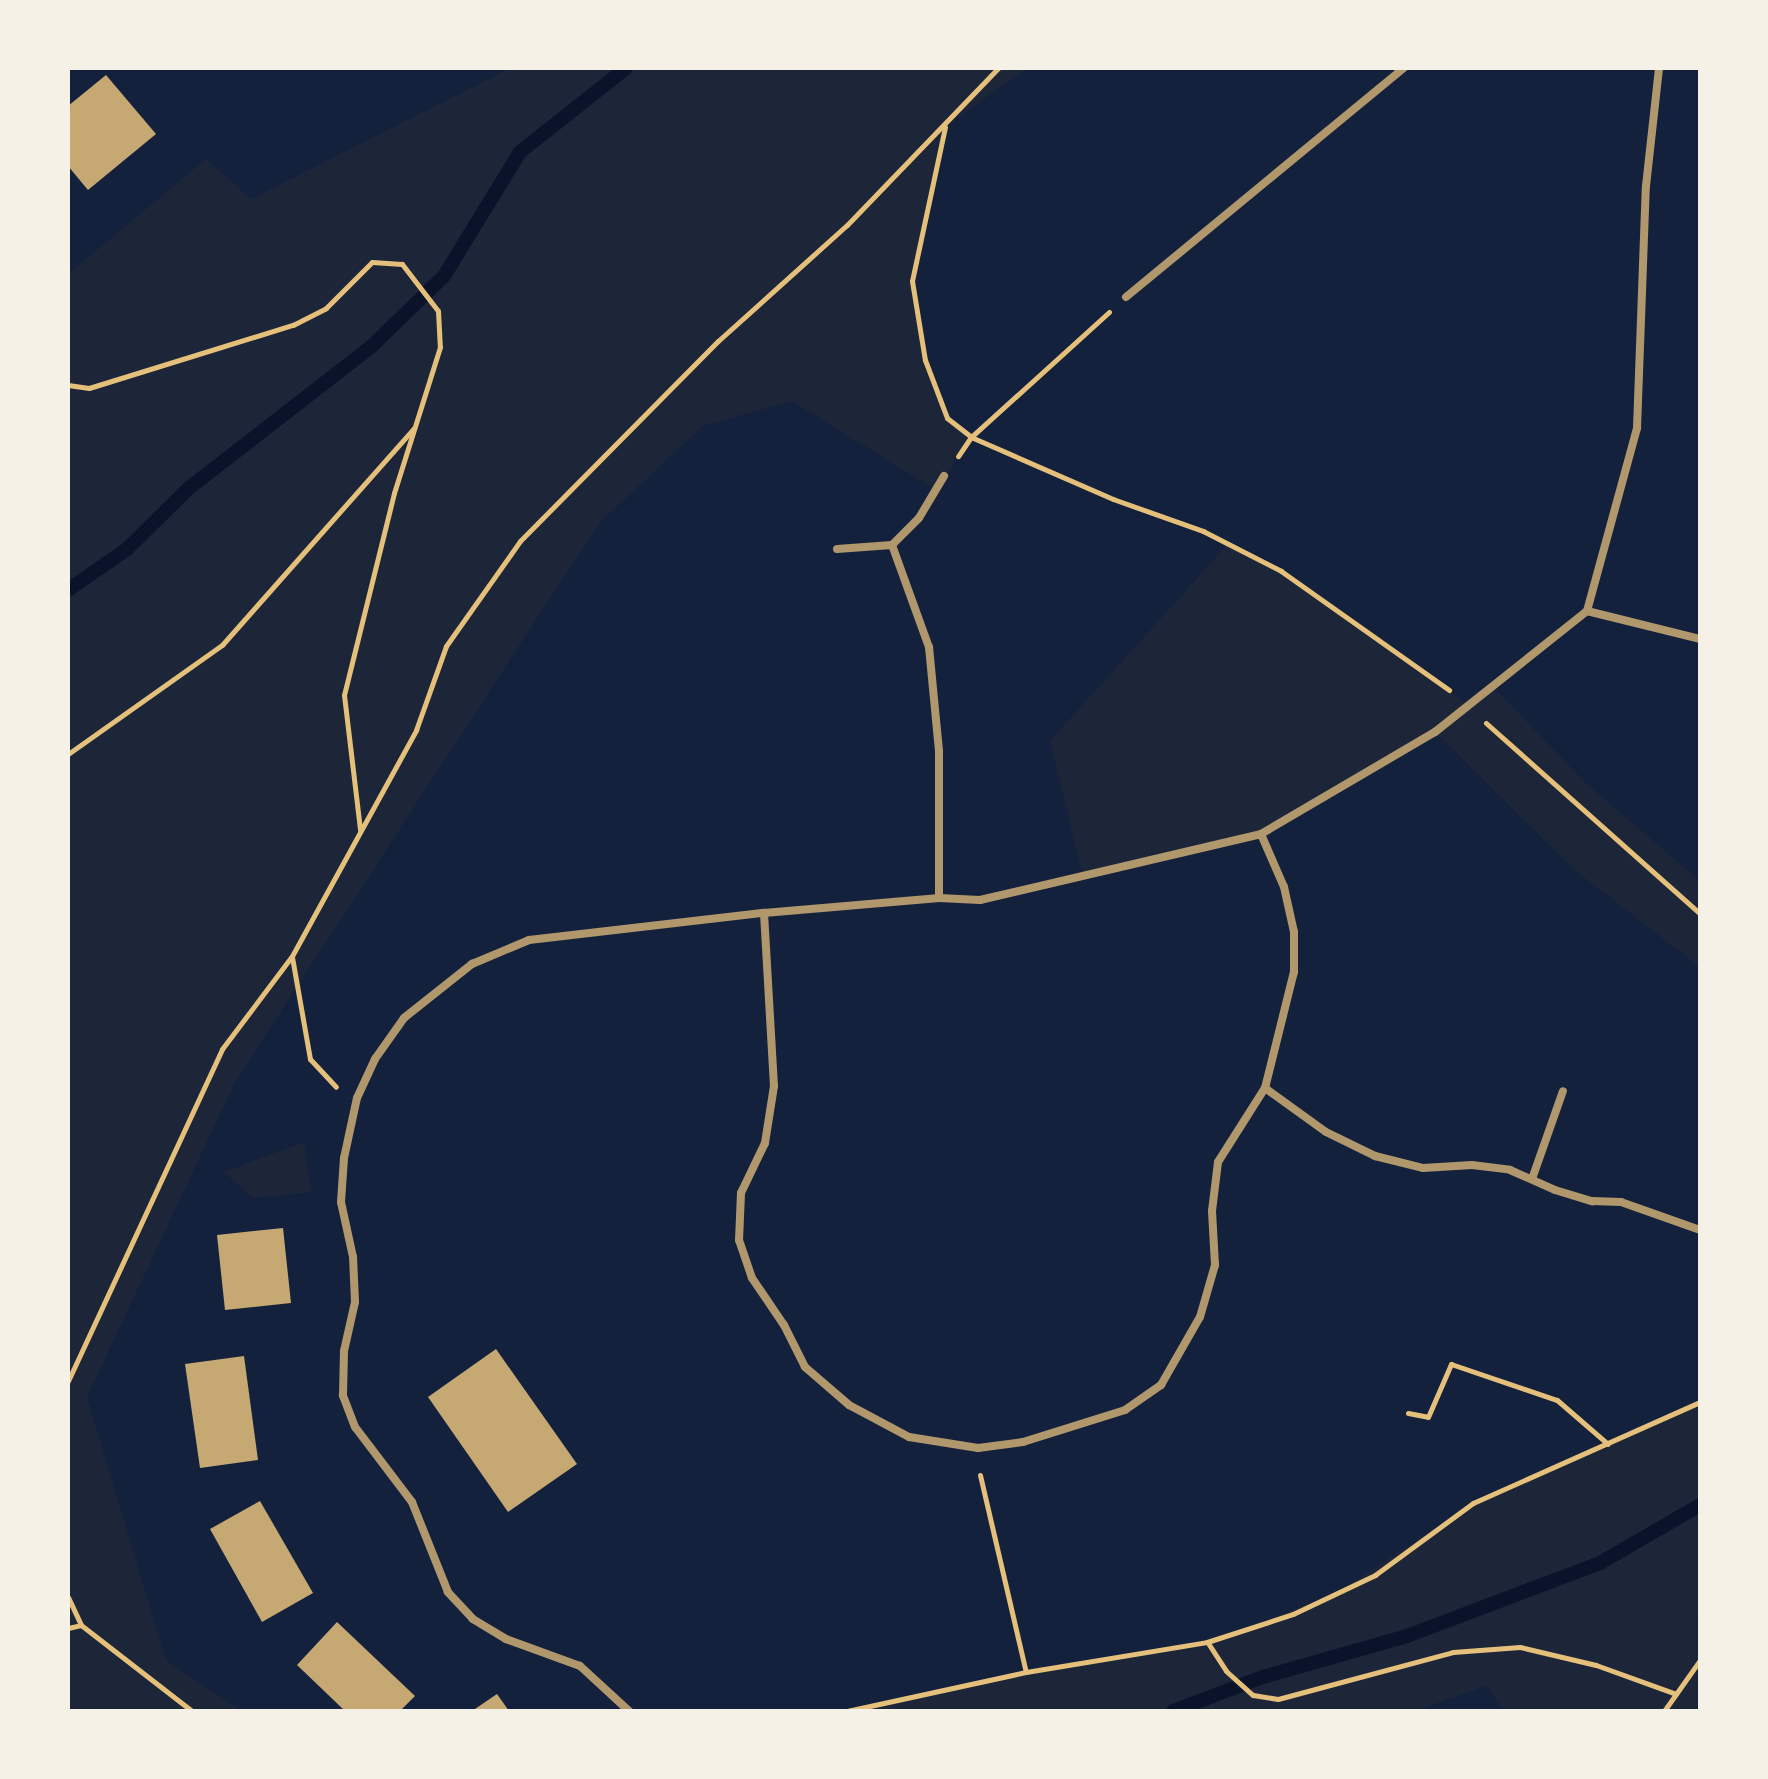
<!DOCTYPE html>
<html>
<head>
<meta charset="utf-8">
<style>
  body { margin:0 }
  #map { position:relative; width:1768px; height:1779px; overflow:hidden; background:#14213d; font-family:"Noto Serif",serif }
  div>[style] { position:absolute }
  .green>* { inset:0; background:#1d2539 }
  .stream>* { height:14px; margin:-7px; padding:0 7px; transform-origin:7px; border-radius:7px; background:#0b132b }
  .building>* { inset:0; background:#c6a872 }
  .path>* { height:5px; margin:-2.5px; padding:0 2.5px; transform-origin:2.5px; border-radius:2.5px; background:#e5c07b }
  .minor>* { height:8px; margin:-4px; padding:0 4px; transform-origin:4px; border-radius:4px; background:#b1986c }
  span { translate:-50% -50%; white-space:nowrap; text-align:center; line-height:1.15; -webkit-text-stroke:6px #f6f1e7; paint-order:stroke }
  .frame { position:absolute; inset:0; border:70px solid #f6f1e7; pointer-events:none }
</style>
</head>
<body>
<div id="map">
  <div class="green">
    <div style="clip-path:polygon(511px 68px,1027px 68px,946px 126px,912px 281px,925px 360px,947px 418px,971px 437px,936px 490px,792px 401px,703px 426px,599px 523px,236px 1080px,87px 1397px,166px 1660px,242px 1711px,68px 1711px,68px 274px,206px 159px,251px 199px)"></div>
    <div style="clip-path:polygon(1228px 544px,1292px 578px,1376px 634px,1468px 705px,1492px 686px,1589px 786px,1700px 881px,1700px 967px,1577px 872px,1435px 732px,1261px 834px,1083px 876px,1050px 741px)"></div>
    <div style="clip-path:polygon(304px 1142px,311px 1192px,254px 1198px,224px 1172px)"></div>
    <div style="clip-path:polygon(1700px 1401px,1697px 1711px,1506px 1711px,1486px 1686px,1414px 1711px,855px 1711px,1026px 1672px,1208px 1642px,1335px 1594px,1473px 1503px)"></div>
  </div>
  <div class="stream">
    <div style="left:68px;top:590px;width:72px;rotate:-34.8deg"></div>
    <div style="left:127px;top:549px;width:87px;rotate:-44.5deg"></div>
    <div style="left:189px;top:488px;width:232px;rotate:-37.8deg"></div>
    <div style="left:372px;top:346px;width:100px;rotate:-44.2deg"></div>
    <div style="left:444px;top:276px;width:145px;rotate:-58.5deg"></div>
    <div style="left:520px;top:152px;width:135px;rotate:-38.4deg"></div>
    <div style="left:1173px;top:1711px;width:96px;rotate:-20.7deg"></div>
    <div style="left:1263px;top:1677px;width:150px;rotate:-15.9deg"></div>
    <div style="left:1407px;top:1636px;width:206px;rotate:-20.7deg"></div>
    <div style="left:1600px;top:1563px;width:116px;rotate:-30.1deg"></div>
  </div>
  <div class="building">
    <div style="clip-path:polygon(106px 75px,156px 134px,88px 190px,68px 166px,68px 106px)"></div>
    <div style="clip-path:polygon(283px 1228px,291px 1303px,225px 1310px,217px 1235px)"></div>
    <div style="clip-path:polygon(496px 1349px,577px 1464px,508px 1512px,428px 1397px)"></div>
    <div style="clip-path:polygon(244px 1356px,258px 1460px,200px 1468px,185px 1364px)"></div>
    <div style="clip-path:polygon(260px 1501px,313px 1593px,262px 1622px,210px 1529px)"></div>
    <div style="clip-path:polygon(337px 1622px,415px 1696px,400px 1711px,345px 1711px,297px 1665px)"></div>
    <div style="clip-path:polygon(497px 1694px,509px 1711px,472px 1711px)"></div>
  </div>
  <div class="path">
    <div style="left:945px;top:127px;width:157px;rotate:102.1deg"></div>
    <div style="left:912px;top:281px;width:80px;rotate:80.7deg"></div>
    <div style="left:925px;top:360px;width:62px;rotate:69.2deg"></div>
    <div style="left:947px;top:418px;width:31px;rotate:38deg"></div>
    <div style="left:971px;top:437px;width:23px;rotate:124deg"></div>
    <div style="left:1109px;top:312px;width:186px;rotate:137.8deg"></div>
    <div style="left:971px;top:437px;width:155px;rotate:23.6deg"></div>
    <div style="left:1113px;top:499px;width:96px;rotate:19.6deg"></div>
    <div style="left:1203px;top:531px;width:88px;rotate:27.1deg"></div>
    <div style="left:1281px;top:571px;width:206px;rotate:35.3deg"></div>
    <div style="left:68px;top:385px;width:21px;rotate:8deg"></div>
    <div style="left:89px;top:388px;width:214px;rotate:-17.2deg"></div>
    <div style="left:293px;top:325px;width:37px;rotate:-27deg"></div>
    <div style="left:326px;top:308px;width:65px;rotate:-45deg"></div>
    <div style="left:372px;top:262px;width:30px;rotate:4deg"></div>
    <div style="left:402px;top:264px;width:59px;rotate:52.5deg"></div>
    <div style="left:438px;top:311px;width:36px;rotate:87deg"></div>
    <div style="left:440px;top:347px;width:153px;rotate:107.5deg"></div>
    <div style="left:394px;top:493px;width:208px;rotate:103.9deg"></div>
    <div style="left:344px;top:695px;width:136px;rotate:83.2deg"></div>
    <div style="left:1486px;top:723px;width:287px;rotate:41.7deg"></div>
    <div style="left:68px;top:754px;width:189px;rotate:-35.3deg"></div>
    <div style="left:222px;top:645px;width:290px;rotate:-48.5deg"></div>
    <div style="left:292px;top:957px;width:104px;rotate:80deg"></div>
    <div style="left:310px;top:1059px;width:38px;rotate:47deg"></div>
    <div style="left:68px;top:1381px;width:366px;rotate:-65.1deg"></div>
    <div style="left:222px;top:1049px;width:116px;rotate:-53deg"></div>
    <div style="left:292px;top:956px;width:258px;rotate:-61.2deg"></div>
    <div style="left:416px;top:730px;width:89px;rotate:-70.3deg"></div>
    <div style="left:446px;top:646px;width:128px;rotate:-54.8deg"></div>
    <div style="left:520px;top:541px;width:281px;rotate:-45.3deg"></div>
    <div style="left:718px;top:341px;width:173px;rotate:-42deg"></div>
    <div style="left:847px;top:225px;width:218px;rotate:-46.1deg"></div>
    <div style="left:1408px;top:1413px;width:20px;rotate:11deg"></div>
    <div style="left:1428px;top:1417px;width:58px;rotate:-66.5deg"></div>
    <div style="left:1451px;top:1364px;width:112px;rotate:18.8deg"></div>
    <div style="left:1557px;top:1400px;width:67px;rotate:40.8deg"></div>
    <div style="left:980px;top:1475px;width:202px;rotate:76.9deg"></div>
    <div style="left:68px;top:1597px;width:31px;rotate:65deg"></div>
    <div style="left:81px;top:1625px;width:140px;rotate:37.8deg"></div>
    <div style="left:68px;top:1628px;width:13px;rotate:-13deg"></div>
    <div style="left:1208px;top:1643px;width:33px;rotate:57deg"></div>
    <div style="left:1226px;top:1671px;width:36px;rotate:42deg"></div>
    <div style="left:1253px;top:1695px;width:25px;rotate:9deg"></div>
    <div style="left:1278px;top:1699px;width:181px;rotate:-15deg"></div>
    <div style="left:1453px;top:1652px;width:67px;rotate:-4.3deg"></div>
    <div style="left:1520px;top:1647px;width:78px;rotate:13.3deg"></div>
    <div style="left:1596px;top:1665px;width:85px;rotate:19.9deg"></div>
    <div style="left:847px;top:1711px;width:183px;rotate:-12.3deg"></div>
    <div style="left:1026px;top:1672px;width:183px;rotate:-9.4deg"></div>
    <div style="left:1207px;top:1642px;width:90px;rotate:-18deg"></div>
    <div style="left:1293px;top:1614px;width:91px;rotate:-25.4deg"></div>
    <div style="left:1375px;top:1575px;width:122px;rotate:-36.3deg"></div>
    <div style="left:1473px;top:1503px;width:248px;rotate:-24deg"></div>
    <div style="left:1664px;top:1711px;width:62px;rotate:-54.8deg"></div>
  </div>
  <div class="minor">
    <div style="left:1126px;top:297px;width:360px;rotate:-39.5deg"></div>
    <div style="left:892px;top:545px;width:38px;rotate:-45deg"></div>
    <div style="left:919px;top:518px;width:49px;rotate:-59.2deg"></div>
    <div style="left:837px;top:549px;width:55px;rotate:-4.2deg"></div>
    <div style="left:892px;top:545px;width:109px;rotate:70.1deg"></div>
    <div style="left:929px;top:647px;width:104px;rotate:84.5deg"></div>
    <div style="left:939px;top:751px;width:147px;rotate:90deg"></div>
    <div style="left:1587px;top:611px;width:190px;rotate:-74.7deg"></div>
    <div style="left:1637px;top:428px;width:242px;rotate:-87.9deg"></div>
    <div style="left:1646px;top:186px;width:119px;rotate:-83.7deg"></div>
    <div style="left:1587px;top:611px;width:116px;rotate:13.9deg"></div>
    <div style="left:764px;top:913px;width:173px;rotate:86.7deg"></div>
    <div style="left:774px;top:1086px;width:58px;rotate:99deg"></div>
    <div style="left:765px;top:1143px;width:55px;rotate:115.6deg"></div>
    <div style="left:741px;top:1193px;width:47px;rotate:92.4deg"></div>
    <div style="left:739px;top:1240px;width:40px;rotate:71.1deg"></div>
    <div style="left:752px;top:1278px;width:57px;rotate:55.8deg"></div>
    <div style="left:784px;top:1325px;width:47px;rotate:63.4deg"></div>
    <div style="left:805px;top:1367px;width:58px;rotate:40.8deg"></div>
    <div style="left:849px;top:1405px;width:68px;rotate:28.1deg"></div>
    <div style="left:909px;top:1437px;width:70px;rotate:9.1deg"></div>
    <div style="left:978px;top:1448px;width:45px;rotate:-7.6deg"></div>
    <div style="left:1023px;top:1442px;width:107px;rotate:-17.4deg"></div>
    <div style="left:1125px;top:1410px;width:44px;rotate:-34.8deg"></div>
    <div style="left:1161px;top:1385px;width:78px;rotate:-60.2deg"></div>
    <div style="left:1200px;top:1317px;width:54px;rotate:-73.9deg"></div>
    <div style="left:1215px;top:1265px;width:54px;rotate:-93.2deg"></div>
    <div style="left:1212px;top:1211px;width:49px;rotate:-83deg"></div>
    <div style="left:1218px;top:1162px;width:88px;rotate:-57.6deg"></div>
    <div style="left:1265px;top:1088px;width:120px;rotate:-76deg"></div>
    <div style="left:1294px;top:972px;width:40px;rotate:-90deg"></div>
    <div style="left:1294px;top:932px;width:46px;rotate:-102.5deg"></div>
    <div style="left:1284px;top:887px;width:58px;rotate:-113.5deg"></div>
    <div style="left:1265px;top:1088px;width:75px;rotate:35.8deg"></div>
    <div style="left:1326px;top:1132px;width:55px;rotate:26.1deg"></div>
    <div style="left:1375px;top:1156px;width:49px;rotate:14deg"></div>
    <div style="left:1423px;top:1168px;width:49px;rotate:-3.5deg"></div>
    <div style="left:1472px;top:1165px;width:38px;rotate:7deg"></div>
    <div style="left:1510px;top:1170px;width:49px;rotate:24deg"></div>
    <div style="left:1555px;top:1190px;width:39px;rotate:17deg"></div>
    <div style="left:1592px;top:1201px;width:29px;rotate:2deg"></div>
    <div style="left:1621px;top:1202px;width:84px;rotate:19.5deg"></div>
    <div style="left:1532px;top:1179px;width:93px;rotate:-70.6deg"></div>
    <div style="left:629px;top:1711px;width:67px;rotate:-137.4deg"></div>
    <div style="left:580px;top:1666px;width:79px;rotate:-160deg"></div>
    <div style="left:506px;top:1639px;width:39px;rotate:-149deg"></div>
    <div style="left:473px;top:1619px;width:37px;rotate:-133deg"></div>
    <div style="left:448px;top:1592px;width:97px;rotate:-111.8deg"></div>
    <div style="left:412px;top:1502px;width:94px;rotate:-127.2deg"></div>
    <div style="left:355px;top:1427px;width:34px;rotate:-111deg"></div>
    <div style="left:343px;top:1395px;width:44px;rotate:-88.7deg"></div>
    <div style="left:344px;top:1351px;width:50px;rotate:-77.3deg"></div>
    <div style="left:355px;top:1302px;width:45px;rotate:-92.5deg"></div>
    <div style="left:353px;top:1257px;width:56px;rotate:-102.3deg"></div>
    <div style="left:341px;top:1202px;width:44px;rotate:-86.1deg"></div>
    <div style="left:344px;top:1158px;width:61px;rotate:-77.8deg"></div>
    <div style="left:357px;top:1098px;width:43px;rotate:-65.2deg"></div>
    <div style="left:375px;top:1059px;width:50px;rotate:-54.7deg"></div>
    <div style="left:404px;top:1018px;width:87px;rotate:-38.5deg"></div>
    <div style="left:472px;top:964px;width:62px;rotate:-22.8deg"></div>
    <div style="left:529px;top:940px;width:237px;rotate:-6.6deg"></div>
    <div style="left:764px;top:913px;width:176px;rotate:-4.9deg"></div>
    <div style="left:939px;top:898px;width:41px;rotate:2.8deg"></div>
    <div style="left:980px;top:900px;width:289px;rotate:-13.2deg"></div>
    <div style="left:1261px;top:834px;width:202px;rotate:-30.4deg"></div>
    <div style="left:1435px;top:732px;width:194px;rotate:-38.5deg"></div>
  </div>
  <div class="frame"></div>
</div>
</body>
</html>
